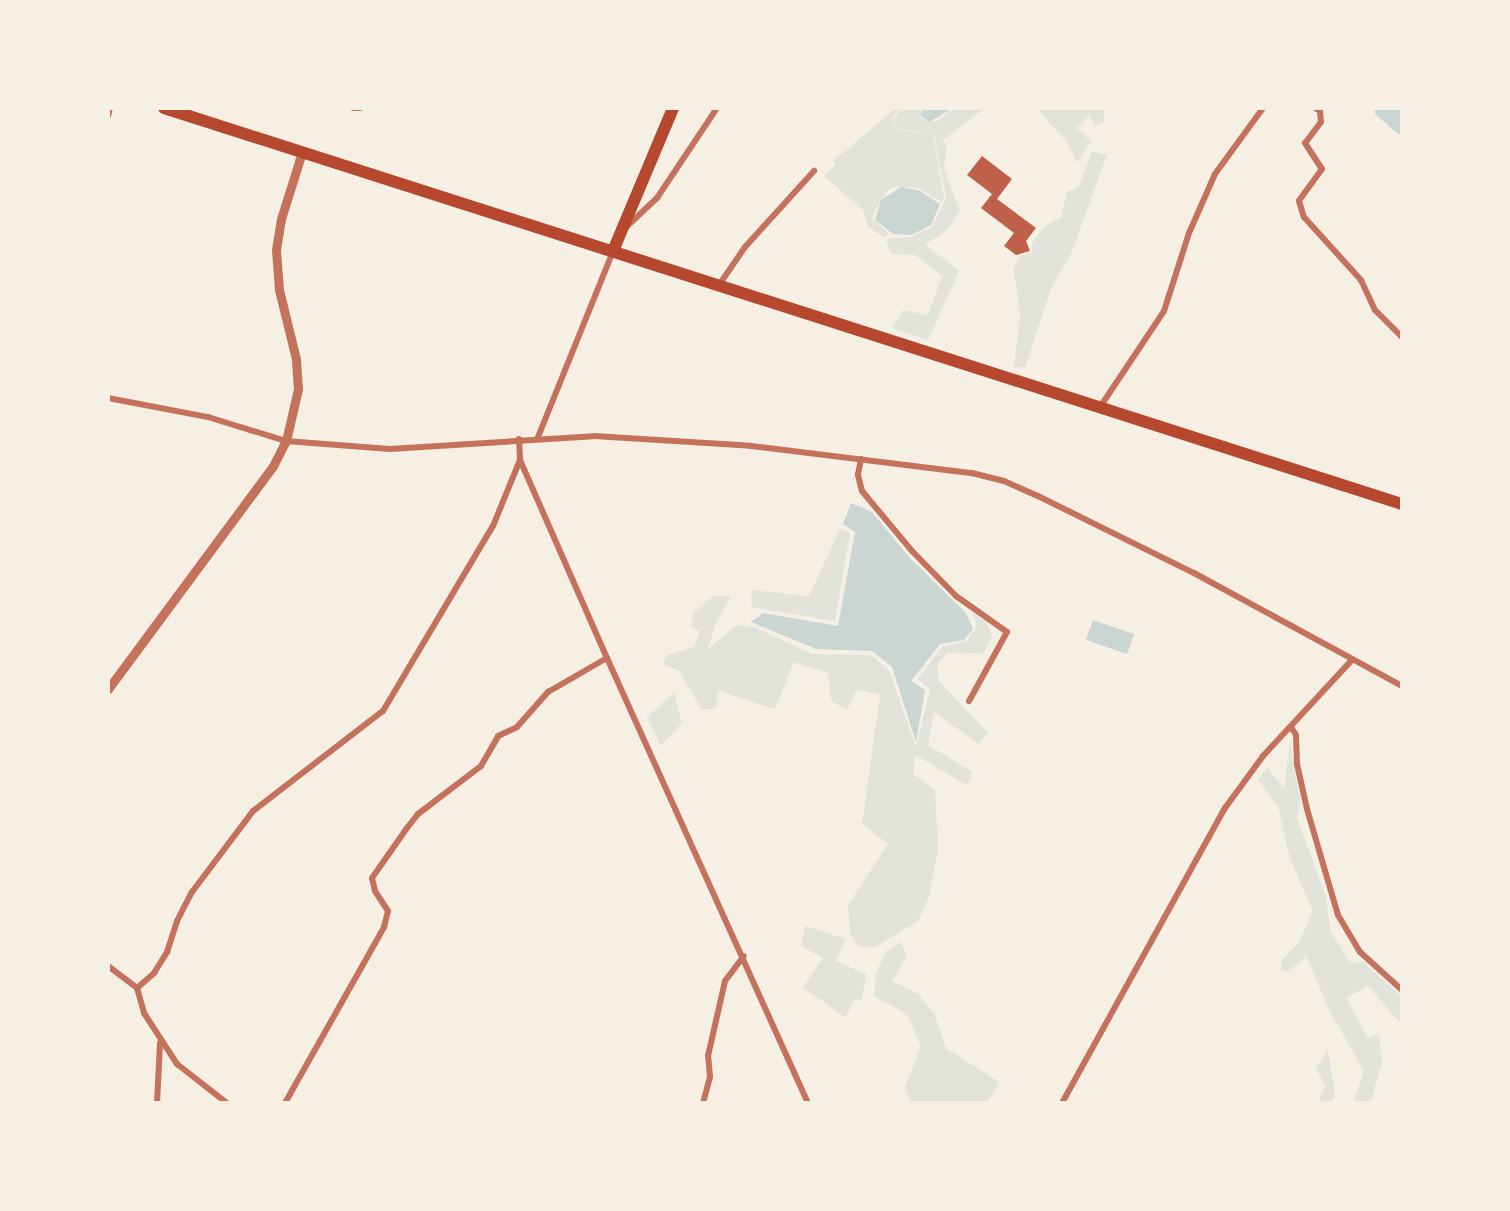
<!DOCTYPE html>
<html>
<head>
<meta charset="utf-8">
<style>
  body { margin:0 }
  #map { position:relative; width:1510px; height:1211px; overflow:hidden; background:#f6efe4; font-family:Manrope,sans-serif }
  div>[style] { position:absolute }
  .green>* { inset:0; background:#e2e4dc }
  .water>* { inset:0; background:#c9d6d2 }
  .river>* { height:22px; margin:-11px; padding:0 11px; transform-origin:11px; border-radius:11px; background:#c9d6d2 }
  .building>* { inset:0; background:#bf614a }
  .minor>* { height:6px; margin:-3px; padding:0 3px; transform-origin:3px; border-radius:3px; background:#c5725c }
  .tertiary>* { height:9px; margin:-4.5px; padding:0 4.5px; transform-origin:4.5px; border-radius:4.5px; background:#c5725c }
  .primary>* { height:12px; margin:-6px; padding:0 6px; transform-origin:6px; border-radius:6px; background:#b5482f }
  span { translate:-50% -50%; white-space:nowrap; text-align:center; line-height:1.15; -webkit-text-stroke:5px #f6efe4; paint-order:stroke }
  .frame { position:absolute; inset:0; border:110px solid #f6efe4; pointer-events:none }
</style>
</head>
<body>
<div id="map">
  <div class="green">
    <div style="clip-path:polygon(896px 108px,899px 108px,892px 119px,897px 130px,933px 134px,944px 197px,942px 202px,918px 188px,899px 186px,889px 189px,874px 211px,873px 220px,890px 234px,884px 238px,868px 226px,863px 210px,824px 176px,836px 164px,833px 161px)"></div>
    <div style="clip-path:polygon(900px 108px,922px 108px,919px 116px,928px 122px,938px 121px,954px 108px,985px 108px,942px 141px,947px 146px,944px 169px,960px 211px,947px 230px,925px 245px,959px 271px,928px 340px,892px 328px,903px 310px,928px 315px,942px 276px,915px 255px,891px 254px,886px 239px,911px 237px,932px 227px,946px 198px,934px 134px,897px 129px,894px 120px)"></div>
    <div style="clip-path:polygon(1036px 108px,1104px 108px,1104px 122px,1096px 125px,1089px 116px,1076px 128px,1091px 141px,1077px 163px,1067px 142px)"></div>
    <div style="clip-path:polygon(1092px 151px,1107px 155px,1071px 254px,1051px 288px,1025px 368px,1014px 366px,1020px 316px,1014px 269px,1019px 257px,1032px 252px,1032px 243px,1044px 227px,1061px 217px,1067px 192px,1079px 186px)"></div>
    <div style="clip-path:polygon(840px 529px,850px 533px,835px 621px,752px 607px,751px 590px,809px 596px)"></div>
    <div style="clip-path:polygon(714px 595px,731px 597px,716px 623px,708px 649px,737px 625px,754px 627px,812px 654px,871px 655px,889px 670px,916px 747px,930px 690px,918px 679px,942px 647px,967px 641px,977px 626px,972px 612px,988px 624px,992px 638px,983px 654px,947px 653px,937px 665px,939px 681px,988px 733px,979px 744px,934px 712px,928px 745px,972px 772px,967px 785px,915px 755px,913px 774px,935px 790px,938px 849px,929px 897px,918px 921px,875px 947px,858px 946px,850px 934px,848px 905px,888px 844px,862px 824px,880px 695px,857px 689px,847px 710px,831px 701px,828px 673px,794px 662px,775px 709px,719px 691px,715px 709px,701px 709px,680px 671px,663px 664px,667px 655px,694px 647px,700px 632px,691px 625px,694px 613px)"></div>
    <div style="clip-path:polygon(674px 692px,682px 723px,661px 746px,647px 717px)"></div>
    <div style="clip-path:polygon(1290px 741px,1300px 800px,1297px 818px,1326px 897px,1330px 930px,1350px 963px,1363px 962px,1402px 997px,1402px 1025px,1368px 986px,1346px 998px,1368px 1038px,1379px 1034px,1382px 1063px,1370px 1103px,1353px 1103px,1364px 1072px,1328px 1007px,1306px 956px,1288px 972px,1281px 970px,1281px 961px,1299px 942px,1313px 912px,1290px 858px,1278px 807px,1258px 780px,1267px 767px,1284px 789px)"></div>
    <div style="clip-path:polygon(805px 926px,846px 939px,836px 961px,866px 974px,862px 999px,854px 1000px,846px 1018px,803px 987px,823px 958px,801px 946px)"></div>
    <div style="clip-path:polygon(901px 942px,907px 955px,892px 981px,918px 994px,934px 1013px,946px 1048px,999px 1082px,987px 1103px,911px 1103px,905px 1087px,921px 1047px,907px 1014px,874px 996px,876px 973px,886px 951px)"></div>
    <div style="clip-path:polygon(1328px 1051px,1335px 1093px,1332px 1103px,1318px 1103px,1325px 1086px,1316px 1068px)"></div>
  </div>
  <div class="water">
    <div style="clip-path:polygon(924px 108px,953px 108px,929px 122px,920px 115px)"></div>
    <div style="clip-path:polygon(901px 187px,918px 190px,940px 204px,931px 225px,911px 235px,893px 234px,875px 220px,881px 200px)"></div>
    <div style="clip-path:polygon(851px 503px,872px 512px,909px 557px,966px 613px,973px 629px,964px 640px,940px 644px,911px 681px,925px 690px,916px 742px,892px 667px,872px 651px,816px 649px,751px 622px,763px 613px,838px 626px,855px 532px,843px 524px)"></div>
    <div style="clip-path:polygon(1093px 620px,1134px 634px,1127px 654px,1086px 640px)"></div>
  </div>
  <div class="river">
    <div style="left:1385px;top:108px;width:23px;rotate:41deg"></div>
  </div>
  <div class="building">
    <div style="clip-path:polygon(982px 156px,1012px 179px,997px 199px,1036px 228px,1026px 241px,1030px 251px,1016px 255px,1004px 246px,1014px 233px,981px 208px,992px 194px,967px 175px)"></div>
  </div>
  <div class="minor">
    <div style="left:353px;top:108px;width:7px"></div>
    <div style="left:1315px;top:108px;width:6px;rotate:31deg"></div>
    <div style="left:1320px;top:111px;width:11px;rotate:85deg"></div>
    <div style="left:1321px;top:122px;width:26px;rotate:127deg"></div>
    <div style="left:1305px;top:143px;width:31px;rotate:57deg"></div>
    <div style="left:1322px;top:169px;width:39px;rotate:126deg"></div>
    <div style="left:1299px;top:201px;width:17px;rotate:73deg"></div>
    <div style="left:1304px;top:217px;width:85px;rotate:47.9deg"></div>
    <div style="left:1361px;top:280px;width:33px;rotate:65deg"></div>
    <div style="left:1375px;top:310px;width:38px;rotate:45deg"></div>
    <div style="left:108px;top:116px;width:8px;rotate:-76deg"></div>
    <div style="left:623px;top:230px;width:47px;rotate:-43.3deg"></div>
    <div style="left:657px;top:198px;width:108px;rotate:-56.3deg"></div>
    <div style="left:719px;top:285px;width:46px;rotate:-55.6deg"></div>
    <div style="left:745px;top:247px;width:103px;rotate:-47.8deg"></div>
    <div style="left:108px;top:398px;width:102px;rotate:10.8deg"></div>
    <div style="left:208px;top:417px;width:82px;rotate:17.1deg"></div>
    <div style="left:286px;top:441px;width:104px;rotate:4.4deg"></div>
    <div style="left:390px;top:449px;width:204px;rotate:-3.6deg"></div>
    <div style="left:594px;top:436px;width:157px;rotate:3.6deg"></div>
    <div style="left:751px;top:446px;width:223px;rotate:7deg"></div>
    <div style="left:972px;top:473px;width:33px;rotate:14deg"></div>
    <div style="left:1004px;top:481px;width:37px;rotate:24deg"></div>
    <div style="left:1038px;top:496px;width:174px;rotate:26.3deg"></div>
    <div style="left:1194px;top:573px;width:237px;rotate:28.5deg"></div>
    <div style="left:1100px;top:407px;width:115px;rotate:-56.3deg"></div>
    <div style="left:1164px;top:311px;width:82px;rotate:-72.2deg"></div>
    <div style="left:1189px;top:233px;width:64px;rotate:-66.2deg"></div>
    <div style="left:1215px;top:174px;width:82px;rotate:-54deg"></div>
    <div style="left:538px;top:437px;width:201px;rotate:-68deg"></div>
    <div style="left:519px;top:439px;width:21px;rotate:87deg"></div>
    <div style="left:520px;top:460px;width:216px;rotate:66.3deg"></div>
    <div style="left:607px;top:658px;width:488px;rotate:65.7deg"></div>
    <div style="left:861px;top:459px;width:16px;rotate:101deg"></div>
    <div style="left:858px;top:475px;width:16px;rotate:76deg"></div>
    <div style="left:862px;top:491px;width:78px;rotate:50.2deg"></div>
    <div style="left:912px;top:551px;width:63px;rotate:45.6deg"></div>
    <div style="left:956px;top:596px;width:62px;rotate:35.2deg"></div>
    <div style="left:1007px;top:632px;width:79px;rotate:118.8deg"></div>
    <div style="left:1291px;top:727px;width:9px;rotate:58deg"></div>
    <div style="left:1296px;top:735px;width:29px;rotate:88deg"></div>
    <div style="left:1297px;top:764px;width:46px;rotate:77.5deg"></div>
    <div style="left:1307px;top:809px;width:110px;rotate:73.7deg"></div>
    <div style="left:1338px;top:915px;width:43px;rotate:59.3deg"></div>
    <div style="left:1360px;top:952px;width:57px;rotate:42.1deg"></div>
    <div style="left:108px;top:966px;width:36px;rotate:37deg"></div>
    <div style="left:137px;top:988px;width:26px;rotate:74deg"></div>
    <div style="left:144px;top:1013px;width:61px;rotate:57.1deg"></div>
    <div style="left:177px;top:1064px;width:63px;rotate:38deg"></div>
    <div style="left:137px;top:988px;width:23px;rotate:-41deg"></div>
    <div style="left:154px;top:973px;width:25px;rotate:-58deg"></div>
    <div style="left:167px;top:952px;width:33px;rotate:-72deg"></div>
    <div style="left:177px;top:921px;width:33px;rotate:-63deg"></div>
    <div style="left:192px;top:892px;width:101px;rotate:-53deg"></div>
    <div style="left:253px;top:811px;width:164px;rotate:-37.6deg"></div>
    <div style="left:383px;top:711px;width:215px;rotate:-59.3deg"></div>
    <div style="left:493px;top:526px;width:71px;rotate:-67.8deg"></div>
    <div style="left:157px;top:1103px;width:60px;rotate:-87.1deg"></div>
    <div style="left:285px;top:1103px;width:202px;rotate:-60.6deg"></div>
    <div style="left:384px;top:927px;width:16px;rotate:-76deg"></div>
    <div style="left:388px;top:911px;width:24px;rotate:-123deg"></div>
    <div style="left:375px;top:891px;width:13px;rotate:-103deg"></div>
    <div style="left:372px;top:878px;width:61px;rotate:-55deg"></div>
    <div style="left:407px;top:828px;width:18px;rotate:-52deg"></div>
    <div style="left:418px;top:814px;width:79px;rotate:-37.3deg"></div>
    <div style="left:481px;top:766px;width:34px;rotate:-60deg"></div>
    <div style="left:498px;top:736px;width:21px;rotate:-25deg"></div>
    <div style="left:517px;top:727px;width:47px;rotate:-48.5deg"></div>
    <div style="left:548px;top:692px;width:68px;rotate:-30deg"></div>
    <div style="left:703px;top:1103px;width:27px;rotate:-75deg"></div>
    <div style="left:710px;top:1077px;width:21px;rotate:-95deg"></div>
    <div style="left:708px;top:1056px;width:77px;rotate:-77.2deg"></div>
    <div style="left:725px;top:981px;width:31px;rotate:-53deg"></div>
    <div style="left:1062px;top:1103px;width:337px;rotate:-61.1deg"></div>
    <div style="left:1225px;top:808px;width:64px;rotate:-53.8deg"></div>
    <div style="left:1263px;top:756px;width:129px;rotate:-47.2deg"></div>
  </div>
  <div class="tertiary">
    <div style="left:108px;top:689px;width:277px;rotate:-53.5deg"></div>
    <div style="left:273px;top:466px;width:28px;rotate:-63deg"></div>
    <div style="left:286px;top:441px;width:53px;rotate:-77deg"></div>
    <div style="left:298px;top:389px;width:30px;rotate:-94deg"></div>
    <div style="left:296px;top:359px;width:71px;rotate:-103.8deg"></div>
    <div style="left:279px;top:290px;width:40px;rotate:-94.3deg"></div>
    <div style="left:276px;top:250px;width:31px;rotate:-81deg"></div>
    <div style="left:281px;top:219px;width:67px;rotate:-72.6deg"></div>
  </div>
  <div class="primary">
    <div style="left:164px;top:108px;width:1300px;rotate:17.74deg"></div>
    <div style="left:613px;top:251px;width:155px;rotate:-67.2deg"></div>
  </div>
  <div class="frame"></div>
</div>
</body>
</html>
